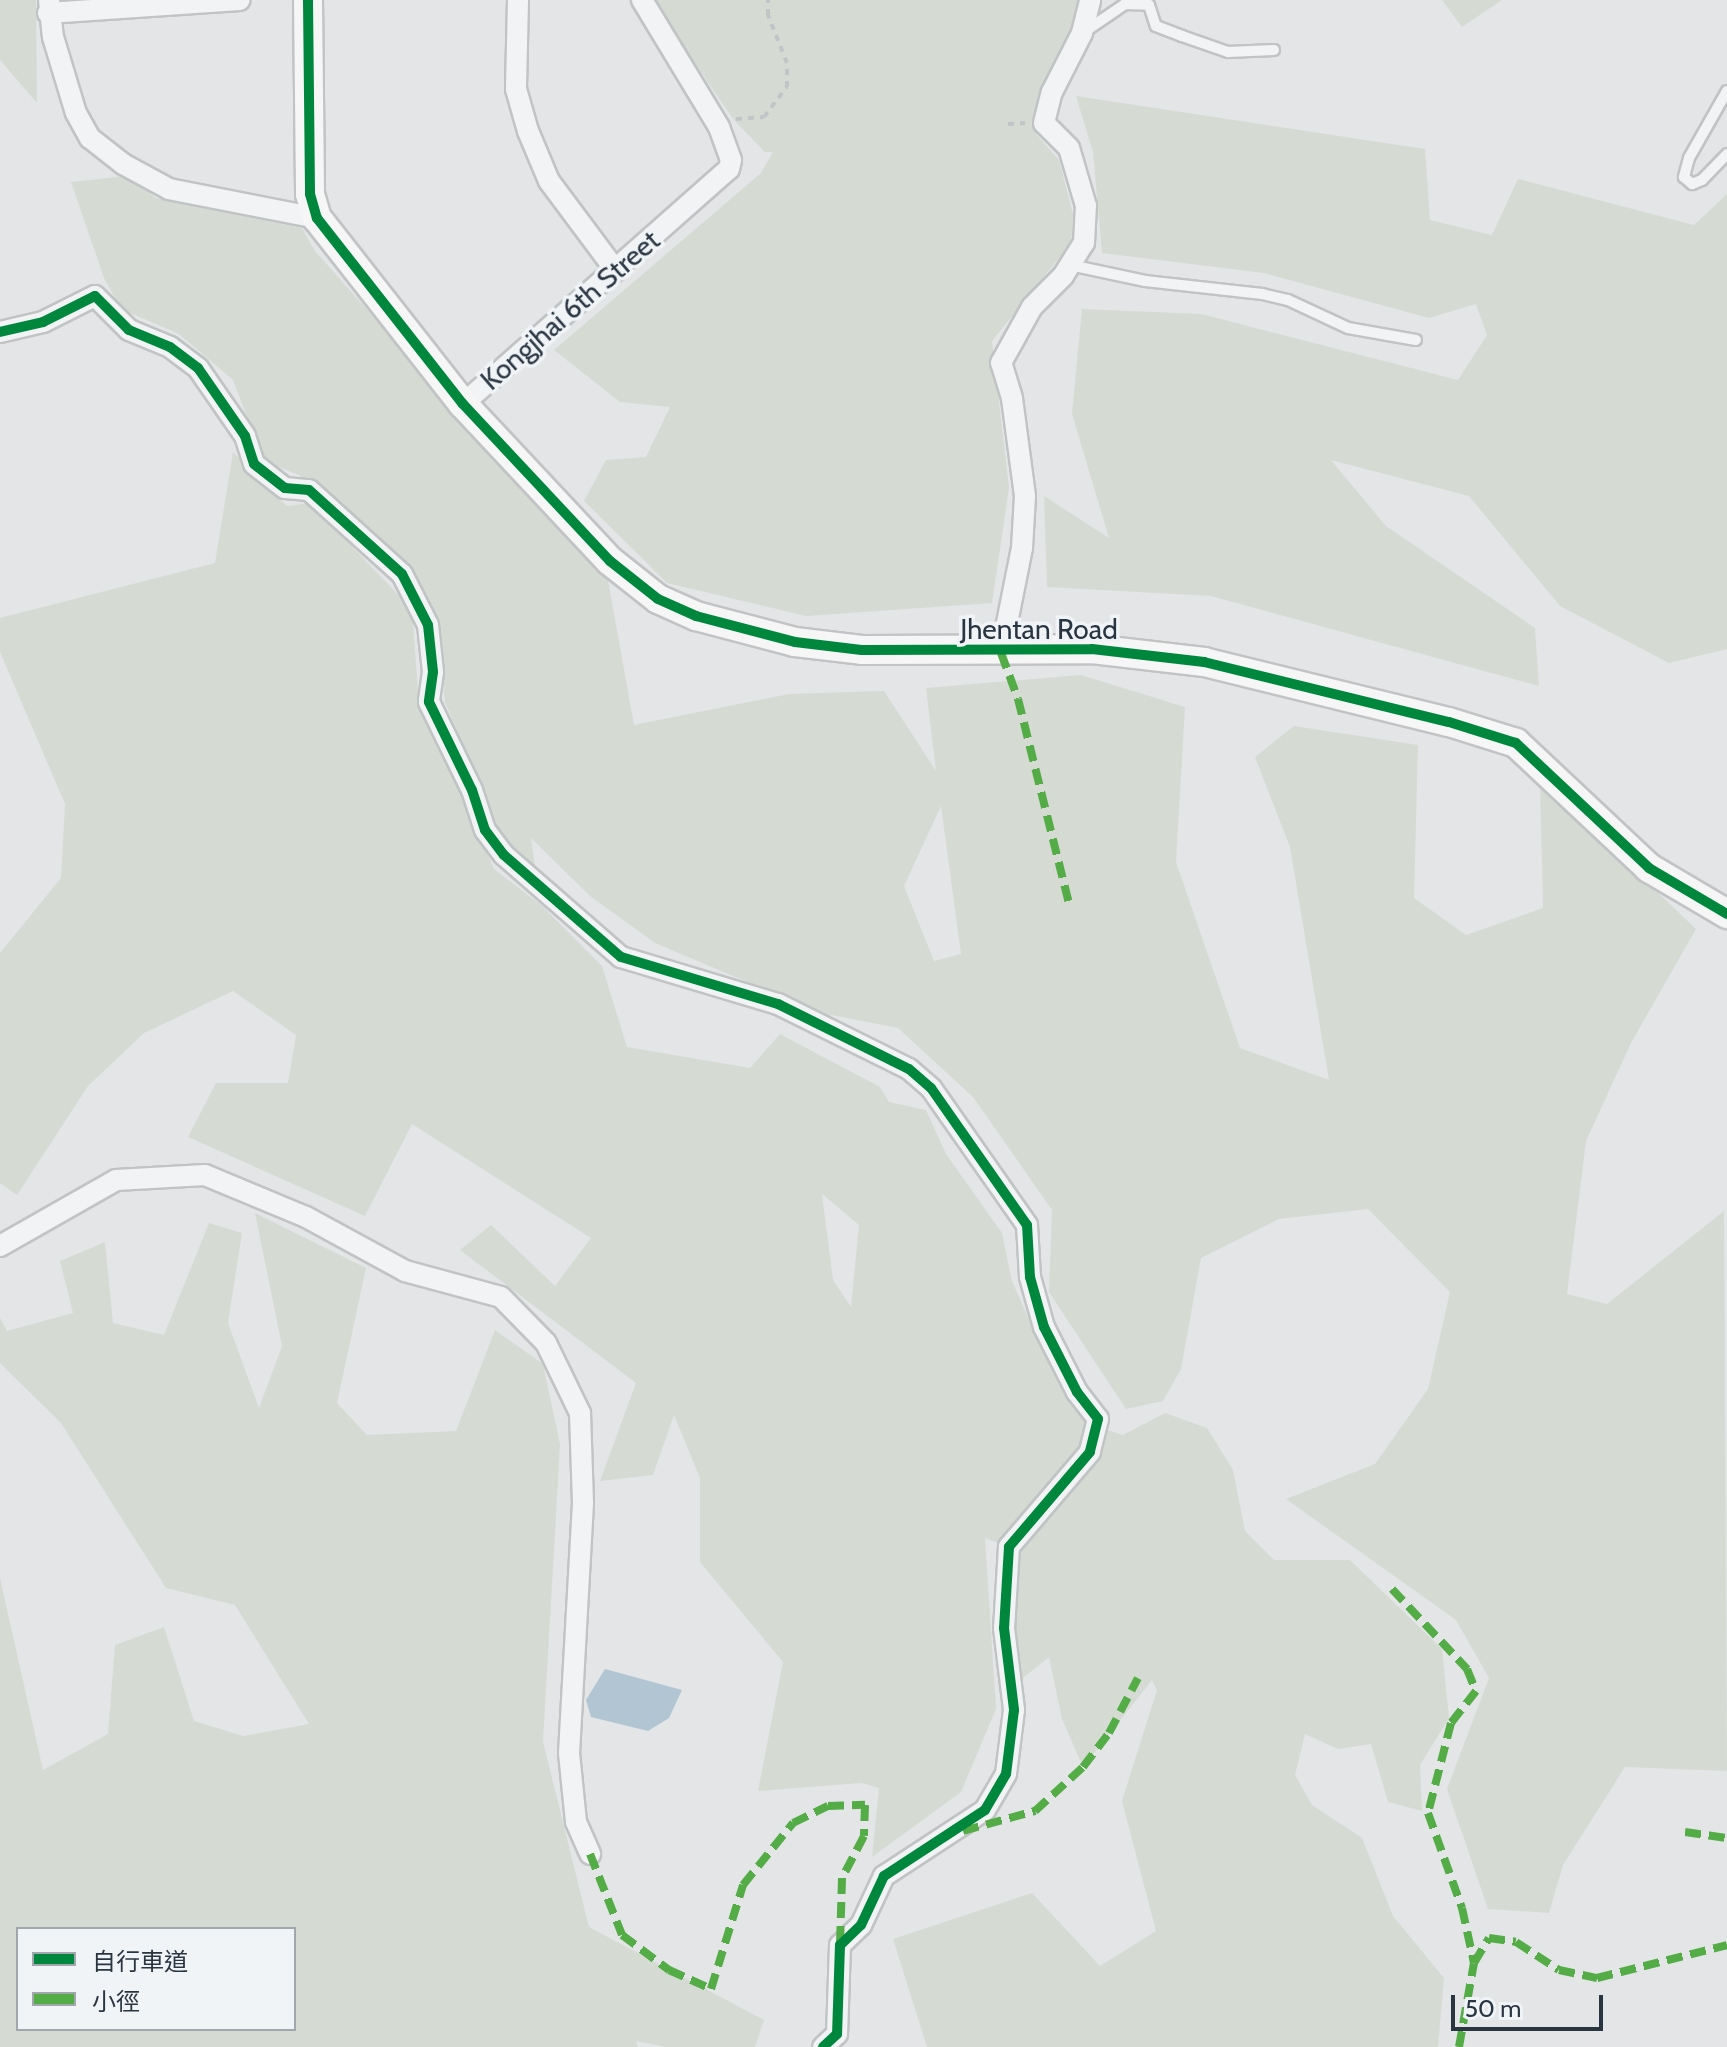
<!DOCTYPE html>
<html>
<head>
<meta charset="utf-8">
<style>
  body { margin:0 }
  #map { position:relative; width:1727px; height:2047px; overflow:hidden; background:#e3e5e7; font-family:Cabin,"Noto Sans TC",sans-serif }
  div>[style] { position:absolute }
  .green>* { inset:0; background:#d5dbd3 }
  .water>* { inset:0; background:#b1c6d2 }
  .path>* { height:4px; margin-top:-2px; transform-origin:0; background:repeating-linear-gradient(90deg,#c1c5c8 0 6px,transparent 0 12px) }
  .roads { filter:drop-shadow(2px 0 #c1c3c5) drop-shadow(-2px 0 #c1c3c5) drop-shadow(0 2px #c1c3c5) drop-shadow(0 -2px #c1c3c5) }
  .lane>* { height:10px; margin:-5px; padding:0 5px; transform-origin:5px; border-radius:5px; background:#f2f3f4 }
  .street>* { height:20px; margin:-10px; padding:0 10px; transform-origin:10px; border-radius:10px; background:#f2f3f4 }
  .secondary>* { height:28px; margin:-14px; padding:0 14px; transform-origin:14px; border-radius:14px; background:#f6f6f7 }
  .quiet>* { height:8px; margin-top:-4px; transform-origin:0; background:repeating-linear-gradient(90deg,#53ac46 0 16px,transparent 0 24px) }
  .cycleway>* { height:10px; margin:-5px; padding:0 5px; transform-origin:5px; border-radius:5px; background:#00873e }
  span { translate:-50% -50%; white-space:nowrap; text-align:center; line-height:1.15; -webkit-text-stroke:7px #f0f4f7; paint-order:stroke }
  .street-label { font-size:28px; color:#293541 }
  .legend { position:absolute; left:16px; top:1927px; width:280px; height:104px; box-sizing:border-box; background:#f0f4f7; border:2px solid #a0a8ae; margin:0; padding:10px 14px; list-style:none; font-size:24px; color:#293541 }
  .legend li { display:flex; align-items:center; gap:16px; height:40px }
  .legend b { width:40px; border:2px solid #a0a8ae }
  .scale { position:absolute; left:1451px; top:1995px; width:152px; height:36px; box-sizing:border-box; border:4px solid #293541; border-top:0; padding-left:10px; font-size:24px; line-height:28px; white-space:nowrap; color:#293541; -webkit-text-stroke:6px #f0f4f7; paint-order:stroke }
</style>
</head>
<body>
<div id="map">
  <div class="green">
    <div style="clip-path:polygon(0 0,36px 0,37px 103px,0 60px)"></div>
    <div style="clip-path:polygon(652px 0,1093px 0,1036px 134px,1059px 160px,1076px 226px,1067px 248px,992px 341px,1009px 488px,992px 603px,806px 616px,667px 583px,584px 501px,606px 460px,646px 457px,670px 407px,620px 402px,554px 350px,761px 173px,773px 152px,765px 152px,733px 119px)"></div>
    <div style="clip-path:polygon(1442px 0,1502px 0,1462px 27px)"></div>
    <div style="clip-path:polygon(1076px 96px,1425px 149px,1430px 220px,1492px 235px,1518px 179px,1694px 225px,1727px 194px,1727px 649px,1669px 663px,1560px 606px,1469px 496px,1331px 460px,1386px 526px,1535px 628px,1539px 686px,1211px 596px,1047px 587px,1044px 496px,1109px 538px,1072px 414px,1082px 309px,1201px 314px,1458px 380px,1487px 335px,1476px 304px,1429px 318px,1264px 273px,1102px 253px,1093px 152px)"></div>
    <div style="clip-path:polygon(evenodd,127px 176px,156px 198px,302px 228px,315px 251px,608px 580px,634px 725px,789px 694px,884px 691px,936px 771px,926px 688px,1081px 675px,1185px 707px,1176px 862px,1240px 1048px,1329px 1080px,1290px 847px,1255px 757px,1294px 726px,1418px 745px,1414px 898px,1466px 935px,1543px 908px,1540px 780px,1696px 929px,1631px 1043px,1586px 1141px,1567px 1294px,1607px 1304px,1724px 1211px,1727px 1771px,1625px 1767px,1563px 1865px,1549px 1913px,1488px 1909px,1447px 1789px,1489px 1678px,1456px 1620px,1286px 1499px,1375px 1464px,1428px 1389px,1450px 1292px,1368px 1209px,1279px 1219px,1201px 1258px,1181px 1369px,1163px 1401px,1126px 1409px,1049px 1292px,1052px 1210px,973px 1097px,898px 1028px,821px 1013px,655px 943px,590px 896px,531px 838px,535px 866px,502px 837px,445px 702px,438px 618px,376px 535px,299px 475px,264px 461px,233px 380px,179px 334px,121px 309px,104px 278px,71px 182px,127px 176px,941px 806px,961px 954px,934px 961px,904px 886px,941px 806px)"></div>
    <div style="clip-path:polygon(evenodd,233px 452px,287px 506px,310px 503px,412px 609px,418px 691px,494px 869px,540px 904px,602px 966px,627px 1047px,750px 1068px,780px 1034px,880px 1087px,889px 1102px,926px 1110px,946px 1154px,1002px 1233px,1012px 1281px,1034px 1331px,1068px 1402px,1086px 1423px,1123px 1435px,1165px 1413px,1207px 1428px,1233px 1470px,1245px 1531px,1274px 1560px,1350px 1560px,1442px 1649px,1449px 1718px,1420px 1765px,1422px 1811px,1388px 1802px,1371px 1744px,1338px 1749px,1305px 1734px,1295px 1775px,1312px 1805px,1362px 1838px,1393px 1916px,1444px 1978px,1438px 2047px,927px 2047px,893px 1939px,1032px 1893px,1100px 1966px,1156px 1931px,1122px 1801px,1157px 1690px,1152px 1680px,1083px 1767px,1062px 1719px,1049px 1657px,1023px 1678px,995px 1664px,1009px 1659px,1009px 1547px,985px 1538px,996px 1709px,961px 1792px,872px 1857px,879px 1788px,861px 1783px,758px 1791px,783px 1662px,700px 1562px,700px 1478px,674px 1415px,653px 1475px,600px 1481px,636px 1383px,460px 1250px,491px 1225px,555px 1286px,591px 1238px,412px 1124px,365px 1216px,188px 1137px,216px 1083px,288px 1083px,296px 1035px,233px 991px,144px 1033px,88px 1086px,17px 1195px,0 1183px,0 953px,61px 878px,65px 804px,0 652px,0 618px,215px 563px,233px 452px,822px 1194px,859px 1225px,851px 1307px,833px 1280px,822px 1194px)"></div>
    <div style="clip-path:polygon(evenodd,255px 1213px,366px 1268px,337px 1403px,367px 1435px,456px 1431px,495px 1330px,543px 1364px,560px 1444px,543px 1742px,589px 1927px,764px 2020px,755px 2047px,666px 2047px,636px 2041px,638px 2047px,0 2047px,0 1578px,43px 1770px,108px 1734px,115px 1645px,164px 1627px,194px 1721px,243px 1736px,309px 1724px,235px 1605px,166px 1588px,61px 1423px,0 1363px,0 1318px,7px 1331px,73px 1313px,60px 1261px,105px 1242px,113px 1323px,164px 1335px,209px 1223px,242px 1233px,228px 1323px,259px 1408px,282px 1346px,255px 1213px,18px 1929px,294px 1929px,294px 2029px,18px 2029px,18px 1929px)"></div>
  </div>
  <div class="water">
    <div style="clip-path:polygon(605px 1669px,682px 1690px,669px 1718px,648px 1731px,591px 1717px,586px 1700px)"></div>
  </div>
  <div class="path">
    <div style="left:736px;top:119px;width:28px;rotate:-4deg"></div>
    <div style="left:764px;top:117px;width:38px;rotate:-53deg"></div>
    <div style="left:787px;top:87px;width:24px;rotate:-90deg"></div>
    <div style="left:787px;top:63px;width:52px;rotate:-111.6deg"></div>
    <div style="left:768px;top:15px;width:15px;rotate:-90deg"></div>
    <div style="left:1008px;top:124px;width:17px;rotate:-3deg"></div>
  </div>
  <div class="roads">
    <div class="lane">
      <div style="left:1084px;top:32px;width:50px;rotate:-34.3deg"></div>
      <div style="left:1125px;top:4px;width:24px;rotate:2deg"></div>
      <div style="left:1149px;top:5px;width:22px;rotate:72deg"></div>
      <div style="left:1156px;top:26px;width:28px;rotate:21deg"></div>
      <div style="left:1182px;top:36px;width:49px;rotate:19.2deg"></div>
      <div style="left:1228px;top:52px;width:46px;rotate:-2.5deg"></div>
      <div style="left:1727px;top:91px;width:77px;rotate:119.6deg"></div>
      <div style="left:1689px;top:158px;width:20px;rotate:105deg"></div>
      <div style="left:1684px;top:177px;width:11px;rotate:41deg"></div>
      <div style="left:1692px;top:184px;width:11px;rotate:-22deg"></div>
      <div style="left:1702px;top:180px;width:36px;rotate:-46deg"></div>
      <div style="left:1070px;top:265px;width:77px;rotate:12deg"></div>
      <div style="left:1145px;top:281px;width:118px;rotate:6.3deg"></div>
      <div style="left:1262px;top:294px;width:27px;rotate:13deg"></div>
      <div style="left:1288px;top:300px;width:66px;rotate:25deg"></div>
      <div style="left:1348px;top:328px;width:69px;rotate:10deg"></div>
    </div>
    <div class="street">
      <div style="left:49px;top:0;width:37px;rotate:84deg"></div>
      <div style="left:53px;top:37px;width:79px;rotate:73.2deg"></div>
      <div style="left:76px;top:113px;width:29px;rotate:61deg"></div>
      <div style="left:90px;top:138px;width:42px;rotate:38.2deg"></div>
      <div style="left:123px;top:164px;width:52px;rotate:28.5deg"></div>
      <div style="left:169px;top:189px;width:151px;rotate:11.1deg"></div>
      <div style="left:518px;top:0;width:89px;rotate:91.3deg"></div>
      <div style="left:516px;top:89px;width:44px;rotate:74.1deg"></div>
      <div style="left:528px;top:131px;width:54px;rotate:67.2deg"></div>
      <div style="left:549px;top:181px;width:112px;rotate:53.3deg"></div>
      <div style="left:48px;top:13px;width:192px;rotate:-3.9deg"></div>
      <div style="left:0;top:332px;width:44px;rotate:-13.1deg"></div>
      <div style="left:43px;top:322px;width:58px;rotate:-26.6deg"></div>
      <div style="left:95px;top:296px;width:48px;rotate:45deg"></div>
      <div style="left:129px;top:330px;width:44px;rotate:22.5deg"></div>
      <div style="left:170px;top:347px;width:35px;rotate:37deg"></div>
      <div style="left:198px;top:368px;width:83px;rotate:55.3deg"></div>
      <div style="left:245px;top:436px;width:29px;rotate:72deg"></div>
      <div style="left:254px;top:464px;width:39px;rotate:38deg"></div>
      <div style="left:285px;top:488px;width:24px;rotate:5deg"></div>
      <div style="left:309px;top:490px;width:125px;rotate:42.1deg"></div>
      <div style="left:402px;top:574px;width:57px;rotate:63deg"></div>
      <div style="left:428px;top:625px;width:47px;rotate:83.9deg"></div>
      <div style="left:433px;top:672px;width:30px;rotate:98deg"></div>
      <div style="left:429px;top:702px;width:98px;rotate:64deg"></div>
      <div style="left:472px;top:790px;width:42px;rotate:72deg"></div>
      <div style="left:485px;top:830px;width:31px;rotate:53deg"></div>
      <div style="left:504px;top:855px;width:155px;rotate:41.1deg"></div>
      <div style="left:621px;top:957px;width:164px;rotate:16.7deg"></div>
      <div style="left:778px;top:1004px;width:146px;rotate:26.4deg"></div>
      <div style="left:909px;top:1069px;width:29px;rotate:41deg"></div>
      <div style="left:931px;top:1088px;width:167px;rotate:55deg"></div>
      <div style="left:1027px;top:1225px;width:52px;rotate:86.7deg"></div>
      <div style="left:1030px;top:1277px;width:52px;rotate:74.4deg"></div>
      <div style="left:1044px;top:1327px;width:73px;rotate:63.1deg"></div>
      <div style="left:1077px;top:1392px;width:34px;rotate:52deg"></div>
      <div style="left:1098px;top:1419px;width:34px;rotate:104deg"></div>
      <div style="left:1090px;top:1452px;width:125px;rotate:130.5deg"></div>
      <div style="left:1009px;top:1547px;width:81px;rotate:93.5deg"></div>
      <div style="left:1004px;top:1628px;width:83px;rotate:83deg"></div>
      <div style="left:1014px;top:1710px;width:64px;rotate:97.1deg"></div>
      <div style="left:1006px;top:1774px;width:42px;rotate:120.3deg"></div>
      <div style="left:985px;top:1810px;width:121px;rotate:146.8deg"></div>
      <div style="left:884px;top:1876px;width:54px;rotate:115.1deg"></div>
      <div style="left:861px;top:1925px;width:29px;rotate:136deg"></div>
      <div style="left:840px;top:1945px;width:89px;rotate:91.9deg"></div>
      <div style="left:837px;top:2034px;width:19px;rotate:137deg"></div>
      <div style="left:463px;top:404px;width:355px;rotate:-41.5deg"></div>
      <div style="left:729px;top:169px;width:9px;rotate:-77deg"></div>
      <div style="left:731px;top:160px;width:35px;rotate:-110deg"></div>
      <div style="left:719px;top:127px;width:149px;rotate:-121.2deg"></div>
      <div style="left:1001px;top:653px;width:107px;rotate:-78.7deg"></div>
      <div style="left:1022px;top:548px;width:52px;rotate:-86.7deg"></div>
      <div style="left:1025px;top:496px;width:99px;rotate:-97.6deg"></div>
      <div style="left:1012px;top:398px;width:37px;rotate:-107deg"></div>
      <div style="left:1001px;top:363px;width:64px;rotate:-61deg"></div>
      <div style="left:1032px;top:307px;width:44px;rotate:-45deg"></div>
      <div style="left:1063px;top:276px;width:39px;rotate:-58deg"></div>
      <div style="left:1084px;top:243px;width:37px;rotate:-87deg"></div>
      <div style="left:1086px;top:206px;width:60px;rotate:-106.3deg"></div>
      <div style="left:1069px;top:148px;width:35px;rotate:-135deg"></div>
      <div style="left:1044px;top:123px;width:32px;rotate:-76deg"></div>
      <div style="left:1052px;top:92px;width:66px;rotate:-63deg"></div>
      <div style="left:1082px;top:33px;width:34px;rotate:-76deg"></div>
      <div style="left:0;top:1246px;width:133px;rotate:-29.6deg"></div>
      <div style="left:116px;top:1180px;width:89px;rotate:-3.2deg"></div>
      <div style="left:205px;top:1175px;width:109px;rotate:22.6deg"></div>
      <div style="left:306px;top:1217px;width:113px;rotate:28.6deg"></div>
      <div style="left:405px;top:1271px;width:99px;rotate:15.2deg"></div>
      <div style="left:501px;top:1297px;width:64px;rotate:45.6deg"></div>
      <div style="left:546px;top:1343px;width:78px;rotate:64.1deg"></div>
      <div style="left:580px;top:1413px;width:90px;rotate:88.1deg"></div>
      <div style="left:583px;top:1503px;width:250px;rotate:93.2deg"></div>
      <div style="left:569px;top:1753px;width:69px;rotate:84.2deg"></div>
      <div style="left:576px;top:1822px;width:35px;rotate:66deg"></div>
    </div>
    <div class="secondary">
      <div style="left:308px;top:0;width:194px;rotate:89.4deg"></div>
      <div style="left:310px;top:194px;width:25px;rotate:74deg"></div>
      <div style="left:317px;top:218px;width:236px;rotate:51.9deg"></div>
      <div style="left:463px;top:404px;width:215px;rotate:46.9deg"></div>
      <div style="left:610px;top:561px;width:61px;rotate:38.4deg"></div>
      <div style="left:658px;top:599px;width:42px;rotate:24.1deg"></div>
      <div style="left:696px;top:616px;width:102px;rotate:14.7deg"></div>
      <div style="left:795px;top:642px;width:67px;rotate:6.8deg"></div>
      <div style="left:862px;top:650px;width:230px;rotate:-0.2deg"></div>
      <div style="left:1092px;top:649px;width:113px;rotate:6.6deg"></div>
      <div style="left:1204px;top:662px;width:252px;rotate:13.8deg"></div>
      <div style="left:1449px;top:722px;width:70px;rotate:17.4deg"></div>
      <div style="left:1516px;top:743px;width:183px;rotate:43.2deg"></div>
      <div style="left:1649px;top:868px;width:91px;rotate:30.5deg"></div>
    </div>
  </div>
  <div class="quiet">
    <div style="left:1001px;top:653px;width:49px;rotate:69.7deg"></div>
    <div style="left:1018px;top:699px;width:210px;rotate:76deg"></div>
    <div style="left:1392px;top:1589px;width:110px;rotate:46.8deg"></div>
    <div style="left:1467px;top:1669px;width:24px;rotate:68deg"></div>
    <div style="left:1476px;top:1691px;width:41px;rotate:128deg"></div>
    <div style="left:1451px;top:1723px;width:93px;rotate:104.3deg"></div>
    <div style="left:1428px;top:1813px;width:101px;rotate:70.3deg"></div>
    <div style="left:1462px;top:1908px;width:56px;rotate:77.7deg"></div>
    <div style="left:963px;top:1831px;width:75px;rotate:-15.5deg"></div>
    <div style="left:1035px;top:1811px;width:65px;rotate:-42.5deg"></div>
    <div style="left:1083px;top:1767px;width:43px;rotate:-52.6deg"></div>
    <div style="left:1109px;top:1733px;width:62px;rotate:-62.2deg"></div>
    <div style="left:1685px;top:1832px;width:42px;rotate:8.1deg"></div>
    <div style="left:590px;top:1854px;width:87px;rotate:68.4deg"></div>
    <div style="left:622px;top:1935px;width:59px;rotate:36.7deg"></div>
    <div style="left:669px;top:1970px;width:46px;rotate:24.3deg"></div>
    <div style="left:711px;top:1989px;width:109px;rotate:-72.9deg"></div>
    <div style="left:743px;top:1885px;width:80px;rotate:-51.1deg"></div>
    <div style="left:793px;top:1823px;width:39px;rotate:-26deg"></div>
    <div style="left:828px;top:1806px;width:37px;rotate:-2deg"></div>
    <div style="left:865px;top:1805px;width:31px;rotate:92deg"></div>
    <div style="left:864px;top:1836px;width:47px;rotate:117.6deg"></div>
    <div style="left:842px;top:1878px;width:67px;rotate:91.7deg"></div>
    <div style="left:1459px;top:2047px;width:85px;rotate:-79.9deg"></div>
    <div style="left:1474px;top:1963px;width:29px;rotate:-59deg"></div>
    <div style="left:1489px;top:1938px;width:27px;rotate:8deg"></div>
    <div style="left:1516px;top:1942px;width:51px;rotate:33.1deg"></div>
    <div style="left:1559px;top:1970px;width:39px;rotate:12deg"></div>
    <div style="left:1597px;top:1978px;width:134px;rotate:-14.2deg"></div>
  </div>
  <div class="cycleway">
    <div style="left:308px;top:0;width:194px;rotate:89.4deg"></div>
    <div style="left:310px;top:194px;width:25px;rotate:74deg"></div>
    <div style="left:317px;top:218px;width:236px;rotate:51.9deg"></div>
    <div style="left:463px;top:404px;width:215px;rotate:46.9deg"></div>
    <div style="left:610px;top:561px;width:61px;rotate:38.4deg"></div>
    <div style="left:658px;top:599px;width:42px;rotate:24.1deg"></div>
    <div style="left:696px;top:616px;width:102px;rotate:14.7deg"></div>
    <div style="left:795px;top:642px;width:67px;rotate:6.8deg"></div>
    <div style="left:862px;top:650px;width:230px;rotate:-0.2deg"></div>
    <div style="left:1092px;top:649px;width:113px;rotate:6.6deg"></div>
    <div style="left:1204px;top:662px;width:252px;rotate:13.8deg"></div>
    <div style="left:1449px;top:722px;width:70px;rotate:17.4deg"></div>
    <div style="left:1516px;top:743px;width:183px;rotate:43.2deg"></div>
    <div style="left:1649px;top:868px;width:91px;rotate:30.5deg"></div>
    <div style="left:0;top:332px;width:44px;rotate:-13.1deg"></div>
    <div style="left:43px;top:322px;width:58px;rotate:-26.6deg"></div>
    <div style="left:95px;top:296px;width:48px;rotate:45deg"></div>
    <div style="left:129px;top:330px;width:44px;rotate:22.5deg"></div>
    <div style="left:170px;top:347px;width:35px;rotate:37deg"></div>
    <div style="left:198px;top:368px;width:83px;rotate:55.3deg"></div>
    <div style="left:245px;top:436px;width:29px;rotate:72deg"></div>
    <div style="left:254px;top:464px;width:39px;rotate:38deg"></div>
    <div style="left:285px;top:488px;width:24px;rotate:5deg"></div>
    <div style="left:309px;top:490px;width:125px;rotate:42.1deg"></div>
    <div style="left:402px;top:574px;width:57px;rotate:63deg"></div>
    <div style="left:428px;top:625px;width:47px;rotate:83.9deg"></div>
    <div style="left:433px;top:672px;width:30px;rotate:98deg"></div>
    <div style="left:429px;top:702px;width:98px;rotate:64deg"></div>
    <div style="left:472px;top:790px;width:42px;rotate:72deg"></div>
    <div style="left:485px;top:830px;width:31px;rotate:53deg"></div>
    <div style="left:504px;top:855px;width:155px;rotate:41.1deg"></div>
    <div style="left:621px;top:957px;width:164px;rotate:16.7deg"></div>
    <div style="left:778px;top:1004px;width:146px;rotate:26.4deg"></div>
    <div style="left:909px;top:1069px;width:29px;rotate:41deg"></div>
    <div style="left:931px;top:1088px;width:167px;rotate:55deg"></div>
    <div style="left:1027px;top:1225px;width:52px;rotate:86.7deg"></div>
    <div style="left:1030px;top:1277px;width:52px;rotate:74.4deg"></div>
    <div style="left:1044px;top:1327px;width:73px;rotate:63.1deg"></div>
    <div style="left:1077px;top:1392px;width:34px;rotate:52deg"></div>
    <div style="left:1098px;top:1419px;width:34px;rotate:104deg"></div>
    <div style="left:1090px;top:1452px;width:125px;rotate:130.5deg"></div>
    <div style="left:1009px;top:1547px;width:81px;rotate:93.5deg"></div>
    <div style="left:1004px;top:1628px;width:83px;rotate:83deg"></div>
    <div style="left:1014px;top:1710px;width:64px;rotate:97.1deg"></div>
    <div style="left:1006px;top:1774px;width:42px;rotate:120.3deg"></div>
    <div style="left:985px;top:1810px;width:121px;rotate:146.8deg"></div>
    <div style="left:884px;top:1876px;width:54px;rotate:115.1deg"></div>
    <div style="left:861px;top:1925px;width:29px;rotate:136deg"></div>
    <div style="left:840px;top:1945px;width:89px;rotate:91.9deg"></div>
    <div style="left:837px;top:2034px;width:19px;rotate:137deg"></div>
  </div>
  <div class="street-label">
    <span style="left:570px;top:310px;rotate:-41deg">Kongjhai 6th Street</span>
    <span style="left:1039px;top:629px">Jhentan Road</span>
  </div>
  <ul class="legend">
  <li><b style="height:10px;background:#00873e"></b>自行車道</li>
  <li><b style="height:10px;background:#53ac46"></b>小徑</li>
  </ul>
  <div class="scale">50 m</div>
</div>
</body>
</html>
